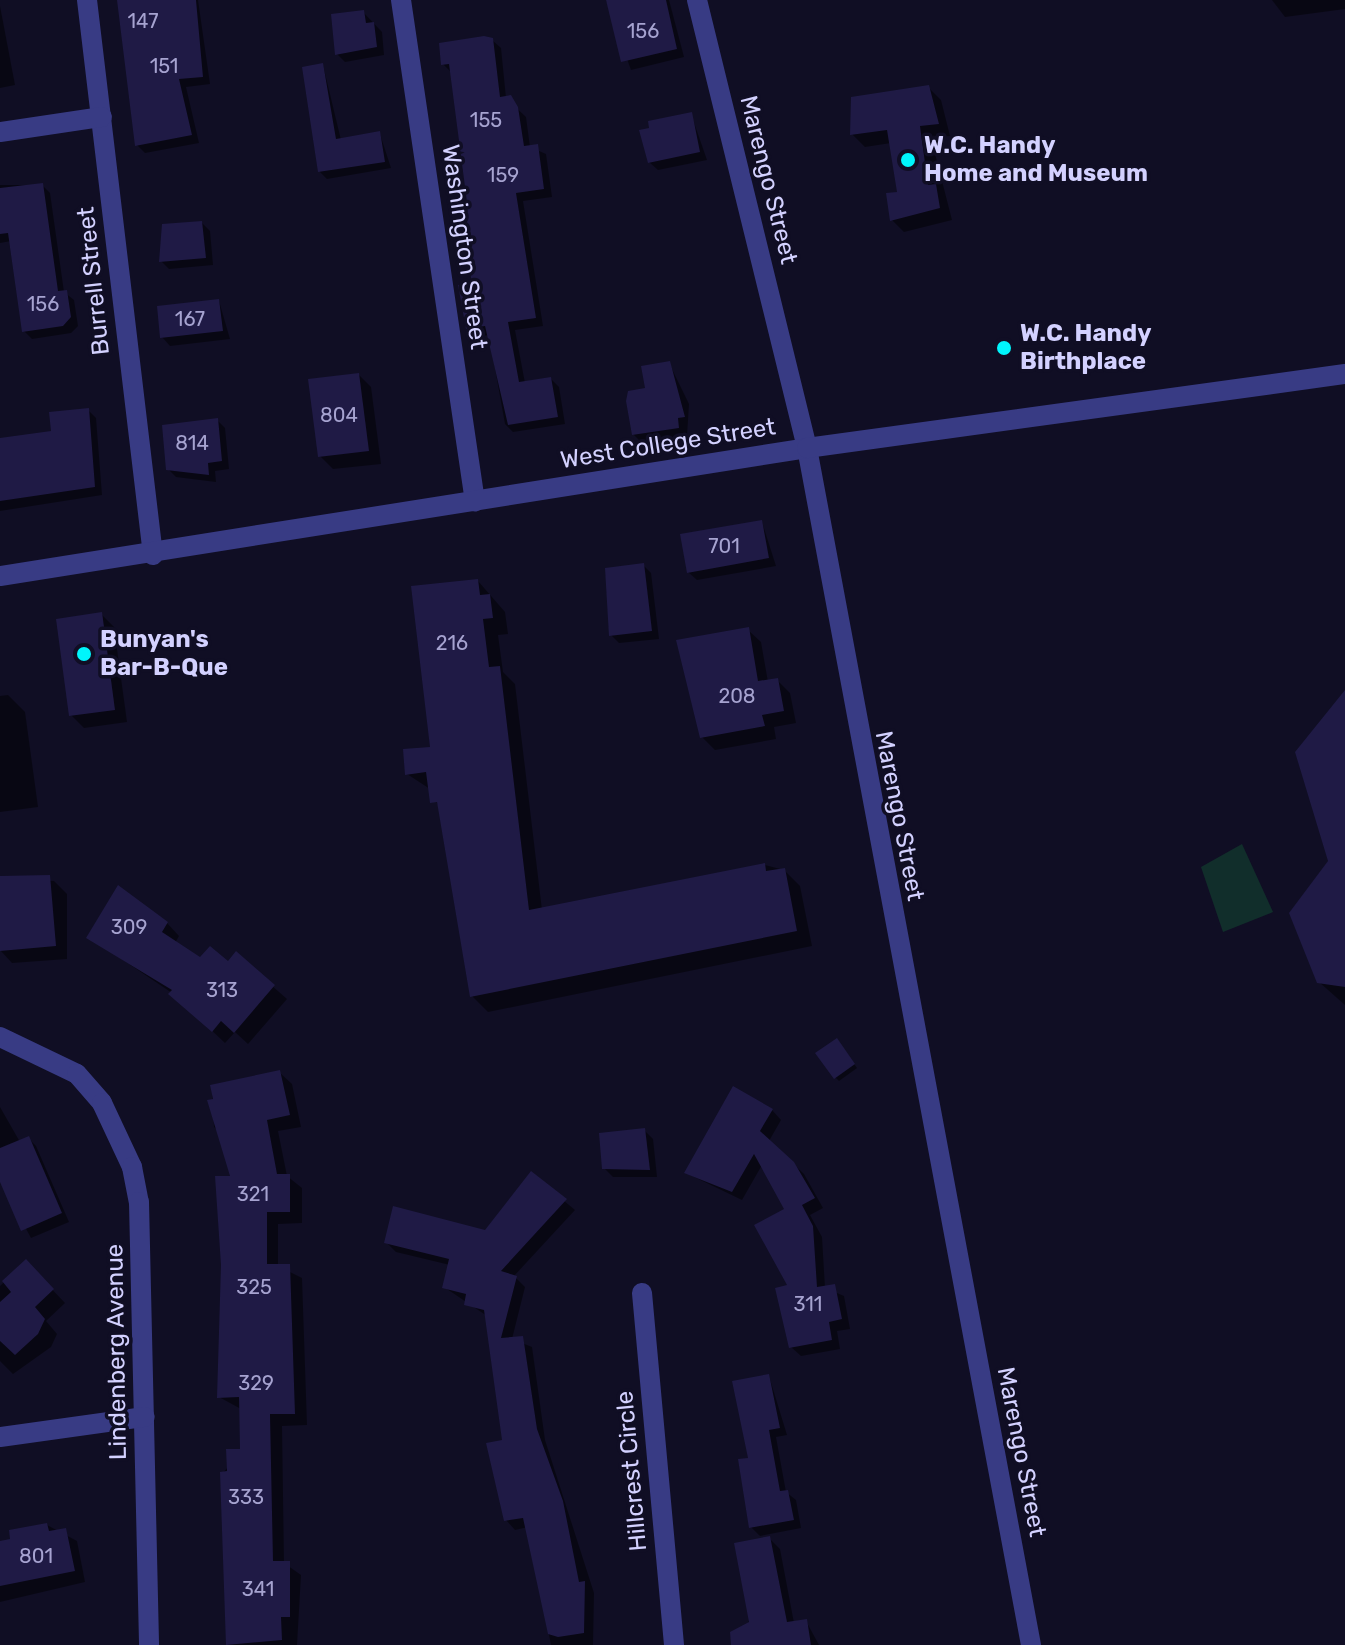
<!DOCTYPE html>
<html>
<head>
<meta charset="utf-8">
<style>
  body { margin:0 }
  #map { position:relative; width:1345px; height:1645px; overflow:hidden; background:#100e24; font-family:Rubik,sans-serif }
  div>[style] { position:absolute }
  .green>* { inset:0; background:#112e2b }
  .shadow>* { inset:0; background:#0007 }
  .building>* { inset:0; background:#1f1a45 }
  .minor>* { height:20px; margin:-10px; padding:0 10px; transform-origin:10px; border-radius:10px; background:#383b84 }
  .dots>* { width:22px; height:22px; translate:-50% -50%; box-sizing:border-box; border:4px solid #100e24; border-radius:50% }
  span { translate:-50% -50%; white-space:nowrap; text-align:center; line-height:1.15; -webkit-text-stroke:7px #100e24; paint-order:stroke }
  .number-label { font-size:20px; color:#a6a3d0 }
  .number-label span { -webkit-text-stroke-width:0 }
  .poi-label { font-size:24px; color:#d3d1ff; font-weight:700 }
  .left { translate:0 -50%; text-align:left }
  .street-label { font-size:24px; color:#d3d1ff }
</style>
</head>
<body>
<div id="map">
  <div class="green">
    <div style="clip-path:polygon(1242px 844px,1273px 912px,1223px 932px,1201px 867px)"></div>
  </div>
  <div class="shadow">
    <div style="clip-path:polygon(119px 0,198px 0,210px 84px,186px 87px,199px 143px,145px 153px,137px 145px)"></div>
    <div style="clip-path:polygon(606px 0,669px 0,684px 57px,631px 70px)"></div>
    <div style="clip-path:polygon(1272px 0,1345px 0,1345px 9px,1285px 17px)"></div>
    <div style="clip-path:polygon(0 6px,15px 85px,0 88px)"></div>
    <div style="clip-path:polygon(363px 12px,382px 32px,384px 55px,345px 62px,337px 54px)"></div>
    <div style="clip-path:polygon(492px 40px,501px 48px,506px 98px,526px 117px,530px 147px,546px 154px,552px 197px,523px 201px,543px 326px,515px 330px,525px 383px,551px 379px,559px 387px,565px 424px,513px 432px,505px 424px,489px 335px,476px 337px,468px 328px,474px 285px,459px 205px,469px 204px,452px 73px,443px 64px)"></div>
    <div style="clip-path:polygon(323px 65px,341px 140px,380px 134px,391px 168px,327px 179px,320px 172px)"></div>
    <div style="clip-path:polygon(928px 87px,941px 100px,950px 136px,931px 138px,952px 220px,904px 232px,892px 220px,899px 193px,891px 143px,865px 147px,852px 134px)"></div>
    <div style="clip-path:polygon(691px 114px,707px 160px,658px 170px,649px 162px)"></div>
    <div style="clip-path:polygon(0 185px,42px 185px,50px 193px,64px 292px,74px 300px,78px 326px,71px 333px,32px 339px,24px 331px,11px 241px,0 243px)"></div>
    <div style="clip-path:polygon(202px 223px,210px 231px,213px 265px,169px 269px,161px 261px)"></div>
    <div style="clip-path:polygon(219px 301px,230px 339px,170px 346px,162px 337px)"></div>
    <div style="clip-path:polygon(669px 363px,689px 404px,687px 436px,642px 443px,633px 434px,647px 390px)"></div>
    <div style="clip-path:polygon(359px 375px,371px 387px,381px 464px,333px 469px,320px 456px)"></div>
    <div style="clip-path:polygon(88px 410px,96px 418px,102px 495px,0 511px,0 440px,53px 433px)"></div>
    <div style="clip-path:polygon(217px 420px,225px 428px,229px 469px,215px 471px,216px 482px,176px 477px,168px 469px)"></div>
    <div style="clip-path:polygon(762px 522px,776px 566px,697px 580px,688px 572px)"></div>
    <div style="clip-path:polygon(643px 565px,651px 573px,659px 639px,619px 643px,611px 635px)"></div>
    <div style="clip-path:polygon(478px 581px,505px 612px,508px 634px,498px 635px,503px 672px,515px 684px,542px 910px,765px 865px,784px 870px,800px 886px,812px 946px,488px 1012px,472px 996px,441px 811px,430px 789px,407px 774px,432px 749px)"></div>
    <div style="clip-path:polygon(101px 614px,114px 627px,127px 722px,84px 728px,71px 715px)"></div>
    <div style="clip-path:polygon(748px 630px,761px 642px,768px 682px,777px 680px,790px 693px,796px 723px,774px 727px,776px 739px,715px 750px,702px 737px)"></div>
    <div style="clip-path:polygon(1345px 692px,1345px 1005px,1319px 982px)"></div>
    <div style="clip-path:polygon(8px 695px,25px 712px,38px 807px,0 812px,0 696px)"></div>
    <div style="clip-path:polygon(0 878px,54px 881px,67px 894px,67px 959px,12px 963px,0 950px)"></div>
    <div style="clip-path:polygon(167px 923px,179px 936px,175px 943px,200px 959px,228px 964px,236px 954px,287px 999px,248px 1044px,235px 1032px,225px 1043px,172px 993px,89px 937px)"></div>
    <div style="clip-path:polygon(840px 1044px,857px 1068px,839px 1081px,835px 1077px)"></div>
    <div style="clip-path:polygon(279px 1072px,292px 1084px,301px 1127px,278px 1131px,287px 1176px,302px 1188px,302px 1223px,278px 1224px,278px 1266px,302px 1278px,307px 1425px,282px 1426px,284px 1563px,301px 1575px,297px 1645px,228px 1645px,222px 1474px,242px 1451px,241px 1409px,219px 1397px,232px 1178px,224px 1136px,214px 1127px,212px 1086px)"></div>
    <div style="clip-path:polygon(0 1107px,20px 1142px,28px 1138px,36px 1146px,69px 1222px,31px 1238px,0 1181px)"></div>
    <div style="clip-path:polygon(772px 1110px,781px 1120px,769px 1141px,804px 1174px,823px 1208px,810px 1215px,822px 1237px,825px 1288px,844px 1296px,850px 1329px,837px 1331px,840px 1349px,801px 1356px,791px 1347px,787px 1210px,762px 1165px,742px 1200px,686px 1173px)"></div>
    <div style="clip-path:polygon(644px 1130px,653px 1139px,657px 1177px,613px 1177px,604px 1168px)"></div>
    <div style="clip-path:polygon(532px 1174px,575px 1210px,514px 1276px,525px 1287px,512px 1339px,532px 1347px,545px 1440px,594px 1593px,593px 1645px,551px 1645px,528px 1527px,515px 1530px,506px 1520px,504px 1441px,487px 1316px,444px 1287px,450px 1265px,396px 1252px,387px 1243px,486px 1232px)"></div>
    <div style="clip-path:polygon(26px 1262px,65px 1303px,46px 1321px,57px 1334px,51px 1347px,13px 1374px,0 1361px,0 1286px)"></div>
    <div style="clip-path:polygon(769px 1376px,787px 1435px,776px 1437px,786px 1492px,796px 1500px,801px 1528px,760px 1536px,751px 1527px,750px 1459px)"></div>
    <div style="clip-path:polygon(47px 1525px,77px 1541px,85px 1582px,0 1602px,0 1544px)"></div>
    <div style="clip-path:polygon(769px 1538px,780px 1549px,794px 1623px,806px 1621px,819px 1645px,743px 1645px)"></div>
  </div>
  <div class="building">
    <div style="clip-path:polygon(117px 0,196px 0,203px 77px,179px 79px,192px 135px,135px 146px)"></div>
    <div style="clip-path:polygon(606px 0,666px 0,677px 49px,621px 62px)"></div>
    <div style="clip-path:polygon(364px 10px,366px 23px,374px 22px,377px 47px,335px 55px,331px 14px)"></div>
    <div style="clip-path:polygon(484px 36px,493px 38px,500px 97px,511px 95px,518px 107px,524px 146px,538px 144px,544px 189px,516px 193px,536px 318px,508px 322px,519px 382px,551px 377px,558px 417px,508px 425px,485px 326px,466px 329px,458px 285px,472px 283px,457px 203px,467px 202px,449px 64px,441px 65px,439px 43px)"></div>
    <div style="clip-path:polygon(323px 63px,336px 139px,380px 131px,385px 162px,318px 172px,302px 67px)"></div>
    <div style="clip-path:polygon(929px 85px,939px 124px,920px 126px,928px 185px,936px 184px,940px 208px,890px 221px,886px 193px,897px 192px,887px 130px,850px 135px,851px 97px)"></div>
    <div style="clip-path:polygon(692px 112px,700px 152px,648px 163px,639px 130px,649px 128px,648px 121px)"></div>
    <div style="clip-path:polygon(43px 183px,58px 291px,67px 290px,71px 317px,63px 326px,22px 332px,8px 233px,0 234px,0 188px)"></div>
    <div style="clip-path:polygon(202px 221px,206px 258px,159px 262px,162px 224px)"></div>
    <div style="clip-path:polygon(219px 299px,223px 331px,160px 338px,157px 306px)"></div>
    <div style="clip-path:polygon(670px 361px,685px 417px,678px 418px,679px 428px,632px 435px,626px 401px,628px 391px,645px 388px,641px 366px)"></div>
    <div style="clip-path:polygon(359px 373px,369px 451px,318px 457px,308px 379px)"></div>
    <div style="clip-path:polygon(89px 408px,95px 487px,0 501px,0 438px,51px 431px,49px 412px)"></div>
    <div style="clip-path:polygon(218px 418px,222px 461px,208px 463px,209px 475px,166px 470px,162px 425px)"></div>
    <div style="clip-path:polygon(762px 520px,769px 558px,687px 573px,680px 534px)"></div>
    <div style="clip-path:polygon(644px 563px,652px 631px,609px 636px,605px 568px)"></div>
    <div style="clip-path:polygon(478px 579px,480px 595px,490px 594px,493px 618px,483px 619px,489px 667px,500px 666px,529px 910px,765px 863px,766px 871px,785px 868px,797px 931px,470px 997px,437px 802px,430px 803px,426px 772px,405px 775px,403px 749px,430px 747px,411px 586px)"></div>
    <div style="clip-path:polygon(102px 612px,115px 710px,69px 716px,56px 619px)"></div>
    <div style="clip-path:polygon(749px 627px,758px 681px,778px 678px,784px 711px,762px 715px,765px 726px,700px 738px,676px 640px)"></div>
    <div style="clip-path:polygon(1345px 690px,1345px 987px,1317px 983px,1289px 913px,1328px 861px,1295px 752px)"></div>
    <div style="clip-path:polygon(50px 875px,56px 946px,0 951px,0 876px)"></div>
    <div style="clip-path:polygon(118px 885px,168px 922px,162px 932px,200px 957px,210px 946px,228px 961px,236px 951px,275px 985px,234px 1033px,221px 1021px,212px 1032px,168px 994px,172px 990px,86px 938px)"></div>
    <div style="clip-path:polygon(837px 1038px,855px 1064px,834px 1079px,815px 1053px)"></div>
    <div style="clip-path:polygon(280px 1070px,290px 1115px,267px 1120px,277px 1174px,290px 1174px,290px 1212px,267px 1212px,267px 1264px,290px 1264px,295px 1414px,270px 1414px,273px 1561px,290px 1561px,290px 1617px,281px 1617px,282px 1640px,226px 1645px,220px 1472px,227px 1471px,226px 1449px,240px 1449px,239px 1397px,217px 1398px,221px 1265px,215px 1176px,230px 1176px,207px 1100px,213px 1099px,210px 1085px)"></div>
    <div style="clip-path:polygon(733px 1086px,773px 1109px,760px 1131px,794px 1162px,815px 1198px,802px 1205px,813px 1226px,817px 1287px,835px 1284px,842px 1319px,829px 1322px,832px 1340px,789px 1348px,775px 1288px,787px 1285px,754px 1225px,784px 1209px,754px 1154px,732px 1192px,684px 1173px)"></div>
    <div style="clip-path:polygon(645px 1128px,650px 1170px,602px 1169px,599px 1133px)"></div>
    <div style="clip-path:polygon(29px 1136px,62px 1213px,21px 1231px,0 1182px,0 1148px)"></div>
    <div style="clip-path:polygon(531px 1171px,567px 1199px,501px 1271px,517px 1276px,501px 1338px,523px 1336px,537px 1429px,563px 1501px,579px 1582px,585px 1581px,584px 1633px,558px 1637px,548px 1634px,523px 1518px,504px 1521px,486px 1443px,502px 1440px,484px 1310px,464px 1305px,466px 1294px,442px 1288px,449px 1259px,384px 1243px,393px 1206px,485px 1230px)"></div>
    <div style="clip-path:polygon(26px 1259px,54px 1289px,35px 1307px,45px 1319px,38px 1334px,15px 1355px,0 1341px,0 1302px,11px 1292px,2px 1281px)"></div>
    <div style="clip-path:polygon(769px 1374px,780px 1428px,769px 1430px,780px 1491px,788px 1490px,794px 1520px,749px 1528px,738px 1459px,748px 1458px,732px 1381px)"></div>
    <div style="clip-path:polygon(47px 1523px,49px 1531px,66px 1528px,75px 1571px,0 1586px,0 1541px,10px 1539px,9px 1530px)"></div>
    <div style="clip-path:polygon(770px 1536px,787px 1622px,807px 1619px,811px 1645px,731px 1645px,730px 1632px,749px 1622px,734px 1543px)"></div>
  </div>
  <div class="minor">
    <div style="left:87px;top:0;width:559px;rotate:83.22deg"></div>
    <div style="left:401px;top:0;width:507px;rotate:81.61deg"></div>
    <div style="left:697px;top:0;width:461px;rotate:76.2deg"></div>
    <div style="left:807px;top:448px;width:1218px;rotate:79.4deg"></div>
    <div style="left:0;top:132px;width:103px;rotate:-8.4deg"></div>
    <div style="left:0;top:576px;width:817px;rotate:-9.01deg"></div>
    <div style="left:807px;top:448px;width:543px;rotate:-7.83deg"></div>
    <div style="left:0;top:1037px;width:85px;rotate:25.7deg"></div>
    <div style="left:77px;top:1074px;width:38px;rotate:49deg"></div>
    <div style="left:102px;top:1103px;width:71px;rotate:64.9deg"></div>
    <div style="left:132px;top:1167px;width:36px;rotate:79deg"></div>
    <div style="left:139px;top:1202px;width:443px;rotate:88.7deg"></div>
    <div style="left:642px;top:1293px;width:353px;rotate:84.8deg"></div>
    <div style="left:0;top:1437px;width:146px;rotate:-7.9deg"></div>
  </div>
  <div class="dots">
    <div style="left:908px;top:160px;background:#00f5fc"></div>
    <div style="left:1004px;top:348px;background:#00f5fc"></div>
    <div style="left:84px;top:654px;background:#00f5fc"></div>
  </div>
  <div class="number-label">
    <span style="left:143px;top:21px">147</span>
    <span style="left:643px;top:31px">156</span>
    <span style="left:164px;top:66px">151</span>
    <span style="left:486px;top:120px">155</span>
    <span style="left:503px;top:175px">159</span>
    <span style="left:43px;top:304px">156</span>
    <span style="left:190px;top:319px">167</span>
    <span style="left:339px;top:415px">804</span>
    <span style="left:192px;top:443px">814</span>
    <span style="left:724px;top:546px">701</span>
    <span style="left:452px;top:643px">216</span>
    <span style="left:737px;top:696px">208</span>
    <span style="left:129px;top:927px">309</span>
    <span style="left:222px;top:990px">313</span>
    <span style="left:253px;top:1194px">321</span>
    <span style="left:254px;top:1287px">325</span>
    <span style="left:808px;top:1304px">311</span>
    <span style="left:256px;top:1383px">329</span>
    <span style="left:246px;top:1497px">333</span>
    <span style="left:36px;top:1556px">801</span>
    <span style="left:258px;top:1589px">341</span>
  </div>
  <div class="poi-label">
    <span class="left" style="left:924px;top:160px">W.C. Handy<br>Home and Museum</span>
    <span class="left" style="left:1020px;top:348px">W.C. Handy<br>Birthplace</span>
    <span class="left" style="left:100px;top:654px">Bunyan's<br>Bar-B-Que</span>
  </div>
  <div class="street-label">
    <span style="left:768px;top:180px;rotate:76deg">Marengo Street</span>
    <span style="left:464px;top:247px;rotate:82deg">Washington Street</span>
    <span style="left:94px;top:281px;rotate:-96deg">Burrell Street</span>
    <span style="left:668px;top:444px;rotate:-9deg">West College Street</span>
    <span style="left:899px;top:816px;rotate:79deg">Marengo Street</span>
    <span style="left:117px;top:1352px;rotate:-91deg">Lindenberg Avenue</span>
    <span style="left:1021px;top:1452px;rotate:79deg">Marengo Street</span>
    <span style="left:632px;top:1471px;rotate:-95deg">Hillcrest Circle</span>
  </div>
</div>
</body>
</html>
